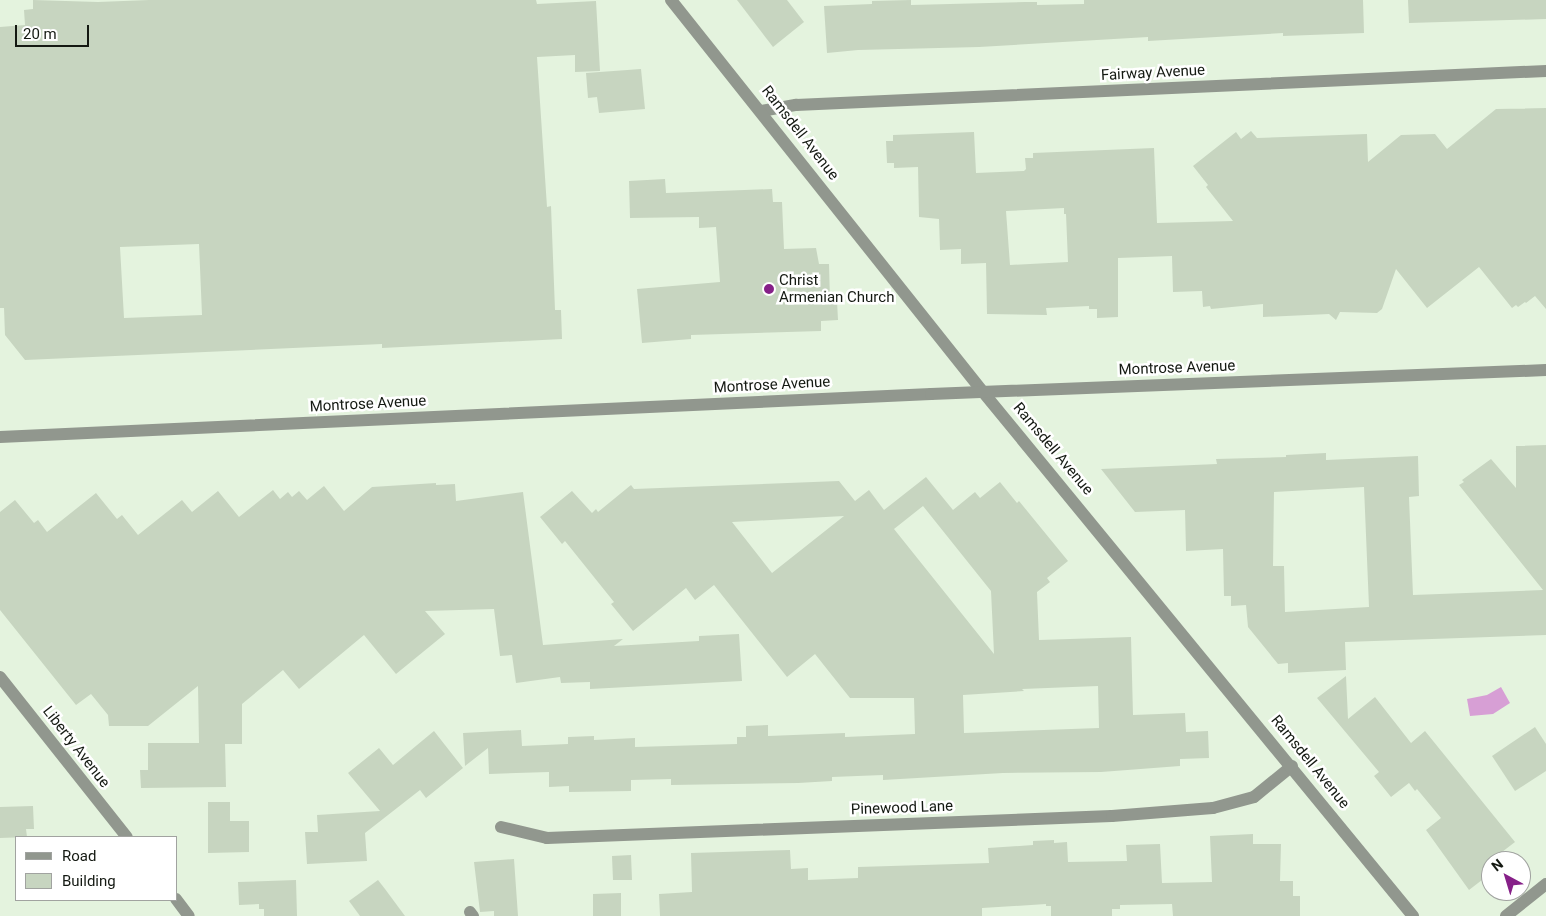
<!DOCTYPE html>
<html>
<head>
<meta charset="utf-8">
<style>
  body { margin:0 }
  #map { position:relative; width:1546px; height:916px; overflow:hidden; background:#e4f3de; font-family:Roboto,sans-serif }
  div>[style] { position:absolute }
  .water>* { inset:0; background:#d79fd5 }
  .building>* { inset:0; background:#c7d5c0 }
  .minor>* { height:12px; margin:-6px; padding:0 6px; transform-origin:6px; border-radius:6px; background:#91978e }
  .tertiary>* { height:12px; margin:-6px; padding:0 6px; transform-origin:6px; border-radius:6px; background:#91978e }
  .dots>* { width:14px; height:14px; translate:-50% -50%; box-sizing:border-box; border:2px solid #fff; border-radius:50% }
  span { translate:-50% -50%; white-space:nowrap; text-align:center; line-height:1.15; -webkit-text-stroke:5px #fff; paint-order:stroke }
  .street-label { font-size:15px; color:#141912 }
  .poi-label { font-size:15px; color:#141912 }
  .left { translate:0 -50%; text-align:left }
  .legend { position:absolute; left:15px; top:836px; width:162px; height:65px; box-sizing:border-box; background:#fff; border:1px solid #a1a3a0; margin:0; padding:6px 9px; list-style:none; font-size:15px; color:#141912 }
  .legend li { display:flex; align-items:center; gap:10px; height:25px }
  .legend b { width:25px; border:1px solid #a1a3a0 }
  .north { position:absolute; left:1481px; top:851px; width:50px; height:50px; box-sizing:border-box; background:#fff; border:1px solid #a1a3a0; border-radius:50%; rotate:321deg; font-size:14px; font-weight:700; line-height:20px; text-align:center; color:#141912 }
  .north::after { content:''; display:block; margin:auto; width:18px; height:22px; background:#862088; clip-path:polygon(50% 0,100% 100%,50% 72%,0 100%) }
  .scale { position:absolute; left:15px; top:25px; width:74px; height:22px; box-sizing:border-box; border:2px solid #141912; border-top:0; padding-left:6px; font-size:15px; line-height:18px; white-space:nowrap; color:#141912; -webkit-text-stroke:4px #fff; paint-order:stroke }
</style>
</head>
<body>
<div id="map">
  <div class="water">
    <div style="clip-path:polygon(1501px 687px,1510px 703px,1493px 714px,1470px 716px,1467px 699px,1487px 695px)"></div>
  </div>
  <div class="building">
    <div style="clip-path:polygon(evenodd,33px 0,98px 2px,149px 0,536px 0,537px 4px,596px 1px,600px 71px,575px 72px,575px 55px,537px 57px,547px 207px,551px 206px,555px 310px,561px 310px,562px 339px,382px 348px,382px 344px,25px 360px,5px 335px,4px 308px,0 308px,0 27px,25px 25px,24px 10px,33px 9px,33px 0,199px 244px,202px 315px,124px 318px,120px 247px,199px 244px)"></div>
    <div style="clip-path:polygon(737px 0,787px 0,804px 22px,773px 47px)"></div>
    <div style="clip-path:polygon(911px 0,911px 5px,1025px 2px,1037px 2px,1037px 5px,1084px 4px,1084px 0,1363px 0,1364px 33px,1283px 36px,1283px 33px,1148px 41px,1148px 37px,979px 47px,858px 50px,827px 53px,824px 6px,872px 4px,872px 1px)"></div>
    <div style="clip-path:polygon(1408px 0,1546px 0,1546px 19px,1409px 23px)"></div>
    <div style="clip-path:polygon(641px 69px,645px 109px,599px 113px,597px 97px,588px 98px,586px 73px)"></div>
    <div style="clip-path:polygon(evenodd,1546px 108px,1546px 309px,1535px 296px,1526px 303px,1525px 302px,1518px 307px,1516px 305px,1512px 308px,1479px 267px,1427px 308px,1396px 269px,1382px 309px,1377px 313px,1340px 312px,1336px 320px,1329px 314px,1263px 317px,1263px 304px,1211px 309px,1210px 306px,1203px 307px,1202px 291px,1173px 292px,1172px 256px,1118px 258px,1118px 317px,1097px 318px,1097px 309px,1089px 309px,1089px 306px,1046px 308px,1047px 315px,987px 314px,986px 263px,961px 264px,961px 249px,940px 250px,939px 219px,919px 217px,918px 167px,894px 168px,894px 163px,887px 163px,886px 141px,893px 141px,893px 135px,974px 132px,976px 173px,1024px 171px,1026px 169px,1025px 158px,1033px 158px,1033px 153px,1154px 148px,1157px 223px,1233px 221px,1206px 187px,1208px 185px,1193px 166px,1236px 132px,1241px 139px,1251px 131px,1257px 138px,1367px 134px,1368px 162px,1401px 135px,1435px 134px,1447px 149px,1496px 109px,1546px 108px,1064px 208px,1064px 214px,1066px 214px,1068px 262px,1010px 265px,1006px 211px,1064px 208px)"></div>
    <div style="clip-path:polygon(665px 179px,666px 193px,772px 189px,773px 202px,782px 202px,784px 249px,816px 248px,819px 264px,829px 264px,830px 301px,837px 301px,838px 320px,821px 321px,821px 331px,691px 335px,691px 339px,642px 343px,637px 289px,720px 282px,716px 227px,699px 228px,699px 217px,630px 218px,629px 181px)"></div>
    <div style="clip-path:polygon(evenodd,1546px 445px,1546px 635px,1345px 642px,1346px 670px,1288px 673px,1288px 663px,1278px 664px,1248px 627px,1246px 605px,1231px 606px,1231px 596px,1224px 596px,1223px 549px,1186px 551px,1185px 510px,1135px 512px,1101px 469px,1217px 464px,1216px 459px,1286px 457px,1286px 455px,1326px 453px,1326px 460px,1418px 456px,1419px 496px,1409px 497px,1413px 595px,1543px 590px,1459px 485px,1464px 482px,1462px 480px,1491px 459px,1516px 488px,1516px 446px,1546px 445px,1364px 487px,1369px 607px,1285px 612px,1284px 566px,1273px 566px,1274px 492px,1364px 487px)"></div>
    <div style="clip-path:polygon(evenodd,926px 477px,953px 510px,975px 492px,980px 498px,1000px 482px,1017px 503px,1019px 501px,1068px 561px,1047px 578px,1050px 582px,1037px 592px,1039px 640px,1131px 637px,1133px 715px,1185px 713px,1186px 732px,1208px 731px,1209px 758px,1180px 759px,1180px 766px,1101px 772px,1003px 773px,883px 780px,883px 775px,832px 777px,832px 781px,798px 783px,671px 785px,671px 779px,631px 780px,631px 791px,569px 792px,569px 786px,549px 787px,549px 772px,489px 774px,488px 748px,465px 766px,463px 733px,521px 730px,522px 746px,568px 744px,568px 737px,594px 736px,594px 740px,635px 738px,635px 747px,737px 744px,737px 737px,746px 737px,746px 726px,768px 725px,768px 736px,845px 733px,845px 737px,915px 734px,914px 698px,850px 698px,815px 654px,787px 677px,714px 585px,695px 600px,686px 588px,633px 631px,611px 604px,614px 602px,565px 541px,562px 544px,540px 517px,572px 491px,592px 513px,596px 509px,598px 512px,631px 485px,634px 489px,839px 481px,855px 501px,869px 490px,884px 510px,926px 477px,923px 506px,991px 591px,994px 654px,894px 529px,923px 506px,926px 477px,844px 516px,772px 573px,732px 522px,844px 516px,926px 477px,1098px 686px,1099px 728px,964px 733px,963px 695px,1024px 691px,1022px 689px,1098px 686px)"></div>
    <div style="clip-path:polygon(436px 483px,436px 485px,455px 484px,456px 501px,523px 492px,543px 645px,623px 639px,614px 646px,699px 641px,699px 636px,739px 634px,742px 681px,590px 689px,590px 682px,561px 683px,560px 677px,516px 683px,512px 655px,500px 656px,494px 609px,425px 611px,445px 634px,396px 674px,364px 635px,299px 689px,283px 670px,242px 704px,242px 744px,225px 744px,226px 787px,141px 788px,140px 770px,148px 770px,148px 743px,199px 743px,198px 686px,148px 726px,109px 726px,108px 715px,91px 694px,76px 705px,0 610px,0 512px,15px 500px,34px 523px,38px 520px,47px 532px,96px 493px,117px 519px,122px 515px,138px 535px,182px 500px,192px 512px,218px 491px,239px 517px,273px 490px,280px 499px,288px 492px,292px 497px,299px 491px,307px 500px,324px 486px,344px 511px,372px 487px)"></div>
    <div style="clip-path:polygon(1346px 676px,1348px 719px,1375px 697px,1411px 743px,1425px 731px,1515px 842px,1502px 852px,1510px 861px,1491px 861px,1491px 873px,1469px 890px,1426px 830px,1441px 818px,1417px 789px,1415px 791px,1409px 783px,1391px 797px,1374px 776px,1379px 772px,1317px 698px)"></div>
    <div style="clip-path:polygon(1535px 727px,1546px 744px,1546px 771px,1515px 791px,1492px 756px)"></div>
    <div style="clip-path:polygon(434px 731px,463px 768px,426px 798px,420px 790px,365px 833px,367px 861px,307px 864px,305px 832px,318px 832px,317px 815px,380px 811px,348px 773px,379px 748px,393px 765px)"></div>
    <div style="clip-path:polygon(208px 802px,230px 802px,230px 821px,249px 821px,249px 852px,208px 853px)"></div>
    <div style="clip-path:polygon(33px 806px,34px 829px,26px 829px,27px 837px,0 838px,0 807px)"></div>
    <div style="clip-path:polygon(1253px 834px,1253px 844px,1281px 844px,1280px 881px,1293px 881px,1293px 896px,1300px 896px,1300px 916px,1173px 916px,1172px 904px,1120px 905px,1120px 909px,1112px 909px,1112px 916px,1051px 916px,1051px 906px,1046px 906px,1046px 904px,982px 908px,982px 916px,660px 916px,659px 894px,692px 892px,691px 853px,790px 850px,791px 869px,808px 868px,808px 880px,858px 878px,858px 867px,989px 863px,988px 848px,1033px 845px,1033px 841px,1054px 840px,1054px 843px,1067px 842px,1068px 862px,1127px 861px,1126px 845px,1160px 844px,1162px 883px,1212px 882px,1210px 836px)"></div>
    <div style="clip-path:polygon(631px 855px,632px 880px,613px 880px,612px 856px)"></div>
    <div style="clip-path:polygon(514px 859px,518px 916px,494px 916px,494px 911px,480px 912px,474px 862px)"></div>
    <div style="clip-path:polygon(296px 880px,297px 916px,264px 916px,264px 909px,259px 909px,259px 904px,239px 905px,238px 882px)"></div>
    <div style="clip-path:polygon(378px 880px,385px 889px,405px 916px,360px 916px,349px 901px)"></div>
    <div style="clip-path:polygon(621px 893px,621px 916px,593px 916px,593px 894px)"></div>
  </div>
  <div class="minor">
    <div style="left:761px;top:111px;width:36px;rotate:-10deg"></div>
    <div style="left:796px;top:105px;width:751px;rotate:-2.6deg"></div>
    <div style="left:0;top:677px;width:204px;rotate:51.6deg"></div>
    <div style="left:501px;top:827px;width:47px;rotate:13.4deg"></div>
    <div style="left:547px;top:838px;width:565px;rotate:-2.23deg"></div>
    <div style="left:1112px;top:816px;width:101px;rotate:-4.5deg"></div>
    <div style="left:1213px;top:808px;width:42px;rotate:-15deg"></div>
    <div style="left:1254px;top:797px;width:49px;rotate:-39.2deg"></div>
    <div style="left:176px;top:899px;width:21px;rotate:53deg"></div>
    <div style="left:470px;top:912px;width:5px;rotate:53deg"></div>
    <div style="left:1506px;top:916px;width:51px;rotate:-38.7deg"></div>
  </div>
  <div class="tertiary">
    <div style="left:671px;top:0;width:501px;rotate:51.48deg"></div>
    <div style="left:983px;top:392px;width:678px;rotate:50.63deg"></div>
    <div style="left:0;top:437px;width:932px;rotate:-2.64deg"></div>
    <div style="left:931px;top:394px;width:615px;rotate:-2.23deg"></div>
  </div>
  <div class="dots">
    <div style="left:769px;top:289px;background:#862088"></div>
  </div>
  <div class="street-label">
    <span style="left:1153px;top:73px;rotate:-3deg">Fairway Avenue</span>
    <span style="left:800px;top:133px;rotate:52deg">Ramsdell Avenue</span>
    <span style="left:1177px;top:368px;rotate:-2deg">Montrose Avenue</span>
    <span style="left:772px;top:385px;rotate:-3deg">Montrose Avenue</span>
    <span style="left:368px;top:404px;rotate:-3deg">Montrose Avenue</span>
    <span style="left:1053px;top:449px;rotate:50deg">Ramsdell Avenue</span>
    <span style="left:76px;top:747px;rotate:52deg">Liberty Avenue</span>
    <span style="left:1310px;top:762px;rotate:51deg">Ramsdell Avenue</span>
    <span style="left:902px;top:808px;rotate:-2deg">Pinewood Lane</span>
  </div>
  <div class="poi-label">
    <span class="left" style="left:779px;top:289px">Christ<br>Armenian Church</span>
  </div>
  <ul class="legend">
  <li><b style="height:6px;background:#91978e"></b>Road</li>
  <li><b style="height:14px;background:#c7d5c0"></b>Building</li>
  </ul>
  <div class="north">N</div>
  <div class="scale">20 m</div>
</div>
</body>
</html>
